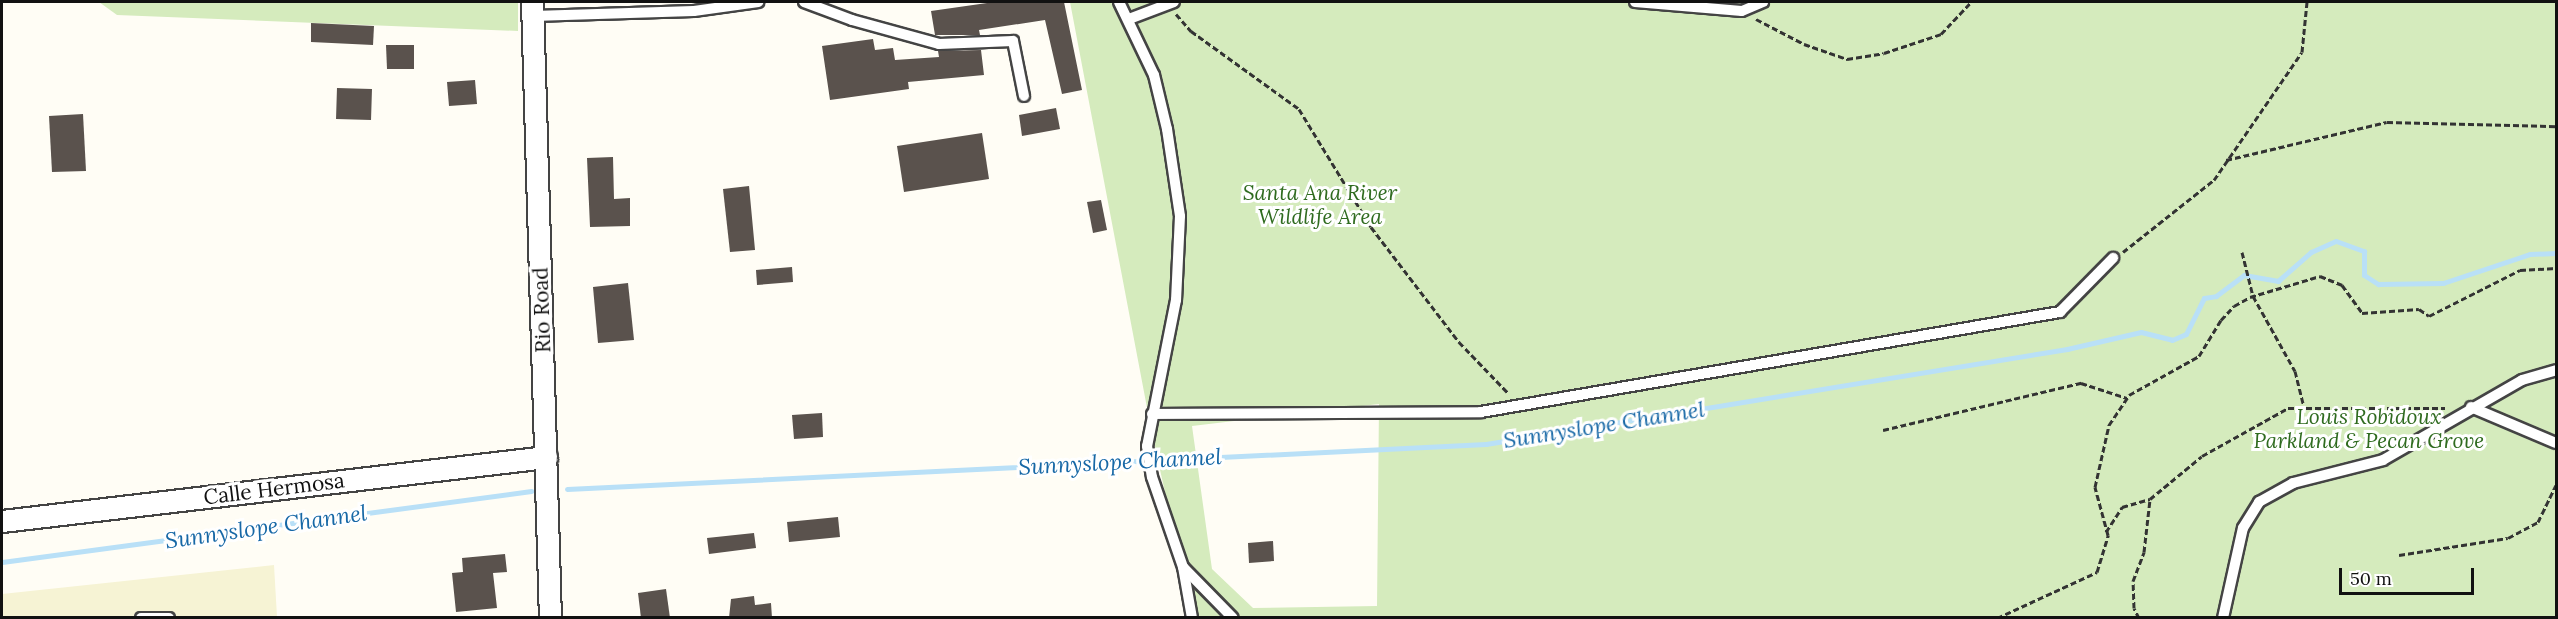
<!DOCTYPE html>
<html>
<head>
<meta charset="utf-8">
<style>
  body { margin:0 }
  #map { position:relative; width:2558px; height:619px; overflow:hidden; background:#fffdf5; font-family:Lora,serif }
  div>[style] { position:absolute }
  .farmland>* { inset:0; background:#f6f3d4 }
  .green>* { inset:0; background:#d5ebbd }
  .stream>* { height:5px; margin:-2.5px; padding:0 2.5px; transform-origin:2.5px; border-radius:2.5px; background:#b9e0f7 }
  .building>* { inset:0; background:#5a524d }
  .path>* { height:3px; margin-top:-1.5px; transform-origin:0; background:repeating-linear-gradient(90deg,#333 0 6px,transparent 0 9px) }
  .roads { filter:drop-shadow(2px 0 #444) drop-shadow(-2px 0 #444) drop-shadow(0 2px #444) drop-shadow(0 -2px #444) }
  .lane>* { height:10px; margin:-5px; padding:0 5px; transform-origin:5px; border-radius:5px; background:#fff }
  .street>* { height:21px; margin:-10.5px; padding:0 10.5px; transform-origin:10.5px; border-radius:10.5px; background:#fff }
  span { translate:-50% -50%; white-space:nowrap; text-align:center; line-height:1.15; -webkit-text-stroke:6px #fff; paint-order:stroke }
  .park-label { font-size:21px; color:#2f6b1f; font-style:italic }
  .street-label { font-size:21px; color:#111 }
  .water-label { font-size:22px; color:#1768a6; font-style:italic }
  .frame { position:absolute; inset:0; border:3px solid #111; pointer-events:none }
  .scale { position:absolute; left:2339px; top:568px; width:135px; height:27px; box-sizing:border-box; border:3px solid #111; border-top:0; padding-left:8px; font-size:18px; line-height:21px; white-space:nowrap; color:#111; -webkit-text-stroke:4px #fff; paint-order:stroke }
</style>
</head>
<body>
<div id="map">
  <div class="farmland">
    <div style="clip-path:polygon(274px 565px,277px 617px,2px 617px,2px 594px)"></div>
  </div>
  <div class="green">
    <div style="clip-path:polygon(99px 2px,518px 2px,518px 31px,117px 15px)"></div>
    <div style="clip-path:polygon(evenodd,1070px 2px,2556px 2px,2556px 617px,1193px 617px,1152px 434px,1070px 2px,1379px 404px,1377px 606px,1253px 608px,1212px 569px,1192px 426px,1379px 404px)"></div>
  </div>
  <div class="stream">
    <div style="left:567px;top:489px;width:920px;rotate:-2.8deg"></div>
    <div style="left:1486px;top:444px;width:589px;rotate:-9.29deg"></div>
    <div style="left:2067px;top:349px;width:76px;rotate:-12.9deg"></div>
    <div style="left:2141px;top:332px;width:32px;rotate:14deg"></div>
    <div style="left:2172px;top:340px;width:15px;rotate:-23deg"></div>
    <div style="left:2186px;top:334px;width:40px;rotate:-63.4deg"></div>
    <div style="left:2204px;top:298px;width:12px;rotate:-9deg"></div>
    <div style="left:2216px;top:296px;width:35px;rotate:-37deg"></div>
    <div style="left:2244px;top:275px;width:35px;rotate:10deg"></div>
    <div style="left:2278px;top:281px;width:44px;rotate:-41.3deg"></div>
    <div style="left:2311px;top:252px;width:27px;rotate:-24deg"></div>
    <div style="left:2336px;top:241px;width:30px;rotate:20deg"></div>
    <div style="left:2364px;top:251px;width:24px;rotate:90deg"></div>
    <div style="left:2364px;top:275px;width:17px;rotate:33deg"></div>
    <div style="left:2378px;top:284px;width:65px;rotate:-0.9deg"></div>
    <div style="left:2443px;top:283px;width:92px;rotate:-18.4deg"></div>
    <div style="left:2530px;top:254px;width:26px;rotate:-2deg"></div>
    <div style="left:2px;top:562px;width:534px;rotate:-7.64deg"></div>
  </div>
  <div class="building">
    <div style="clip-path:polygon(994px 2px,1064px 2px,1082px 90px,1062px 94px,1045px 20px,979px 30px,980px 35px,935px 35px,931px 11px)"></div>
    <div style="clip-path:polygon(311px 23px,374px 26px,373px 45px,311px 42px)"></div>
    <div style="clip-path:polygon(873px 39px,875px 50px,893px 48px,895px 60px,939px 57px,938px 51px,981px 50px,984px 75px,908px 82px,909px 89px,830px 100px,822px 46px)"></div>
    <div style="clip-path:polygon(386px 45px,414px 45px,414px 69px,387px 69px)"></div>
    <div style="clip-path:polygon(475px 80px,477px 104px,449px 106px,447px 82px)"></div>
    <div style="clip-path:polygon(337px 88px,372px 89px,371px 120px,336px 119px)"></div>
    <div style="clip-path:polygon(1056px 108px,1060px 129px,1022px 136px,1019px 115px)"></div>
    <div style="clip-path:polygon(83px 114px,86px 171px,52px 172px,49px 116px)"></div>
    <div style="clip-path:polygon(982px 133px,989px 179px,904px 192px,897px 146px)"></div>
    <div style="clip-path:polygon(613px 157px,614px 199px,630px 198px,630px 226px,590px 227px,587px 158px)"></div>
    <div style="clip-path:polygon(749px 186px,755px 250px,730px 252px,723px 189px)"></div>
    <div style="clip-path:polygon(1101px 200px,1107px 230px,1093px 233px,1087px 202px)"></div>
    <div style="clip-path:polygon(792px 267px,793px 282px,757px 285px,756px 270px)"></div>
    <div style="clip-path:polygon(628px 283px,634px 340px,598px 343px,593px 287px)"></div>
    <div style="clip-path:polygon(822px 413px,823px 437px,794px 439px,792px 415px)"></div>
    <div style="clip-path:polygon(838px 517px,840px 537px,789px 542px,787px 522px)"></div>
    <div style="clip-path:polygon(754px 533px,756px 548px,709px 554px,707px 538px)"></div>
    <div style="clip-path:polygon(1273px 541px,1274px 561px,1249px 563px,1248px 543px)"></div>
    <div style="clip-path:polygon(505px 554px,507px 572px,493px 573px,497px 608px,456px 612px,452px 573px,463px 572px,462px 558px)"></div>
    <div style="clip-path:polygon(666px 589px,670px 618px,641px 618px,638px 593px)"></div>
    <div style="clip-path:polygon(754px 596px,755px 605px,771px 603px,772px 618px,729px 618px,731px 599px)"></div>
  </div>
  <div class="path">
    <div style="left:1176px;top:14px;width:23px;rotate:49deg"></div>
    <div style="left:1191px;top:31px;width:133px;rotate:35.8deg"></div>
    <div style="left:1299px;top:109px;width:138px;rotate:58.6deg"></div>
    <div style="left:1371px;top:227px;width:145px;rotate:52.6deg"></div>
    <div style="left:1459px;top:342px;width:71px;rotate:46.1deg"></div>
    <div style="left:1756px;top:19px;width:54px;rotate:27.5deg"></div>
    <div style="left:1804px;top:44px;width:46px;rotate:19.2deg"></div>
    <div style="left:1847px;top:59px;width:37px;rotate:-9deg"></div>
    <div style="left:1884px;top:53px;width:60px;rotate:-18.4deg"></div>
    <div style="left:1941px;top:34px;width:44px;rotate:-46.8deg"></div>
    <div style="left:2226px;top:160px;width:165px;rotate:-13.3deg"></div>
    <div style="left:2387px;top:122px;width:169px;rotate:1.4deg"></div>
    <div style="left:2123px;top:252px;width:116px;rotate:-38.4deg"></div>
    <div style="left:2214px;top:180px;width:155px;rotate:-55.5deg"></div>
    <div style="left:2302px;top:52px;width:50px;rotate:-84.3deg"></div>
    <div style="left:2242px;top:252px;width:45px;rotate:76deg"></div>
    <div style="left:2253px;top:296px;width:86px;rotate:60.8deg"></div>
    <div style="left:2295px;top:371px;width:37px;rotate:76deg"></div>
    <div style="left:1883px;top:430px;width:204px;rotate:-13.4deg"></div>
    <div style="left:2081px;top:383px;width:48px;rotate:18.1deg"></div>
    <div style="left:2106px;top:532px;width:30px;rotate:-57deg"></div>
    <div style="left:2122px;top:507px;width:29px;rotate:-16deg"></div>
    <div style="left:2399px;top:555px;width:110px;rotate:-8.9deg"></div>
    <div style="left:2508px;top:538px;width:34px;rotate:-28deg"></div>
    <div style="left:2538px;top:522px;width:41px;rotate:-64.1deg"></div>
    <div style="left:1997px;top:618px;width:110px;rotate:-24.7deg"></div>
    <div style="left:2097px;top:572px;width:39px;rotate:-73deg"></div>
    <div style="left:2108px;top:535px;width:50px;rotate:-105.2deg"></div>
    <div style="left:2095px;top:487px;width:64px;rotate:-77.3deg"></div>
    <div style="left:2109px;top:425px;width:36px;rotate:-56deg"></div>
    <div style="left:2129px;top:395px;width:80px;rotate:-29.1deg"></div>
    <div style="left:2199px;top:356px;width:42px;rotate:-58.6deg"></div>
    <div style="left:2221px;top:320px;width:19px;rotate:-47deg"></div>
    <div style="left:2234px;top:306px;width:18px;rotate:-29deg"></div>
    <div style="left:2250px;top:297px;width:73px;rotate:-16.7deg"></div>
    <div style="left:2320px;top:276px;width:24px;rotate:22deg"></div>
    <div style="left:2342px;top:285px;width:34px;rotate:54deg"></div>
    <div style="left:2362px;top:313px;width:57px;rotate:-4deg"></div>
    <div style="left:2419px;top:309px;width:12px;rotate:35deg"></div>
    <div style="left:2429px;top:316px;width:102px;rotate:-26.8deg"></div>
    <div style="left:2520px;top:270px;width:36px;rotate:-3deg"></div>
    <div style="left:2139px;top:618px;width:11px;rotate:-117deg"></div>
    <div style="left:2134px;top:608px;width:27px;rotate:-92deg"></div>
    <div style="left:2133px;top:581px;width:31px;rotate:-69deg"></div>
    <div style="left:2144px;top:552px;width:53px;rotate:-83.5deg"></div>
    <div style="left:2150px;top:499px;width:67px;rotate:-39.6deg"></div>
    <div style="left:2202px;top:456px;width:98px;rotate:-29.2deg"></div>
    <div style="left:2288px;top:408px;width:157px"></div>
  </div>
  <div class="roads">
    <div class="lane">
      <div style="left:804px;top:2px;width:51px;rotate:20.6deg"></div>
      <div style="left:852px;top:20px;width:90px;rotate:15.4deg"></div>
      <div style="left:939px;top:44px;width:74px;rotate:-2.3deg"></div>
      <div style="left:1013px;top:41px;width:56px;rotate:78.7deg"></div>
      <div style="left:1119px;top:2px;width:81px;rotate:64.4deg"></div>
      <div style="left:1154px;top:75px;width:56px;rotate:76.5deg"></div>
      <div style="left:1167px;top:129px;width:88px;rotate:81.5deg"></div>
      <div style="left:1180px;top:216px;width:84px;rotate:92.7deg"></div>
      <div style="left:1176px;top:300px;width:149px;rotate:101.2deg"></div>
      <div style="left:1147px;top:446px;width:31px;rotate:81deg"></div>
      <div style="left:1152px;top:477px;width:95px;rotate:71deg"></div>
      <div style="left:1183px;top:567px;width:71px;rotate:45.6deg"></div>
      <div style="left:1635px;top:2px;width:107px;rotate:4.8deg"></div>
      <div style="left:1742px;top:11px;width:23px;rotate:-23deg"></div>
      <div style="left:533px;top:16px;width:161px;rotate:-1.8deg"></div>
      <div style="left:694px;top:11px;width:65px;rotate:-8deg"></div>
      <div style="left:1129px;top:19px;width:48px;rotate:-20.7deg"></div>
      <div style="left:2471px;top:407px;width:92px;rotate:23deg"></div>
      <div style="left:1152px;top:414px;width:329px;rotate:-0.3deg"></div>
      <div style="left:1481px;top:412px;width:588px;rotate:-9.8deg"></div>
      <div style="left:2060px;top:312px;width:76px;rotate:-45.5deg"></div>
      <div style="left:1183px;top:567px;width:52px;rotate:80deg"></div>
      <div style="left:141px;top:618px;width:28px"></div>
      <div style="left:2223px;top:618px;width:92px;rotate:-77.5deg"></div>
      <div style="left:2243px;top:528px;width:31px;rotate:-58deg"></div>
      <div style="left:2259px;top:502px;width:39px;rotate:-29deg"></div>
      <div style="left:2293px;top:483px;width:93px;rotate:-14.3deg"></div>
      <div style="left:2383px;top:460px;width:160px;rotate:-29.9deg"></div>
      <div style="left:2522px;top:380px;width:35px;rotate:-16deg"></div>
    </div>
    <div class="street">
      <div style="left:532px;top:2px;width:616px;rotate:88.33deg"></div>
      <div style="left:2px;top:521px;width:548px;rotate:-6.71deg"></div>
    </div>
  </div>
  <div class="park-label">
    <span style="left:1320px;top:205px">Santa Ana River<br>Wildlife Area</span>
    <span style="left:2369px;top:429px">Louis Robidoux<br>Parkland &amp; Pecan Grove</span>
  </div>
  <div class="street-label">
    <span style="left:542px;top:310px;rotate:-92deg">Rio Road</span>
    <span style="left:274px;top:489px;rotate:-7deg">Calle Hermosa</span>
  </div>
  <div class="water-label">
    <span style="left:1604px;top:425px;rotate:-9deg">Sunnyslope Channel</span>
    <span style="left:1120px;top:462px;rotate:-3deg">Sunnyslope Channel</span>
    <span style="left:266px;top:527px;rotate:-8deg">Sunnyslope Channel</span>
  </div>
  <div class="frame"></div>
  <div class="scale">50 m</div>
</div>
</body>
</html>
